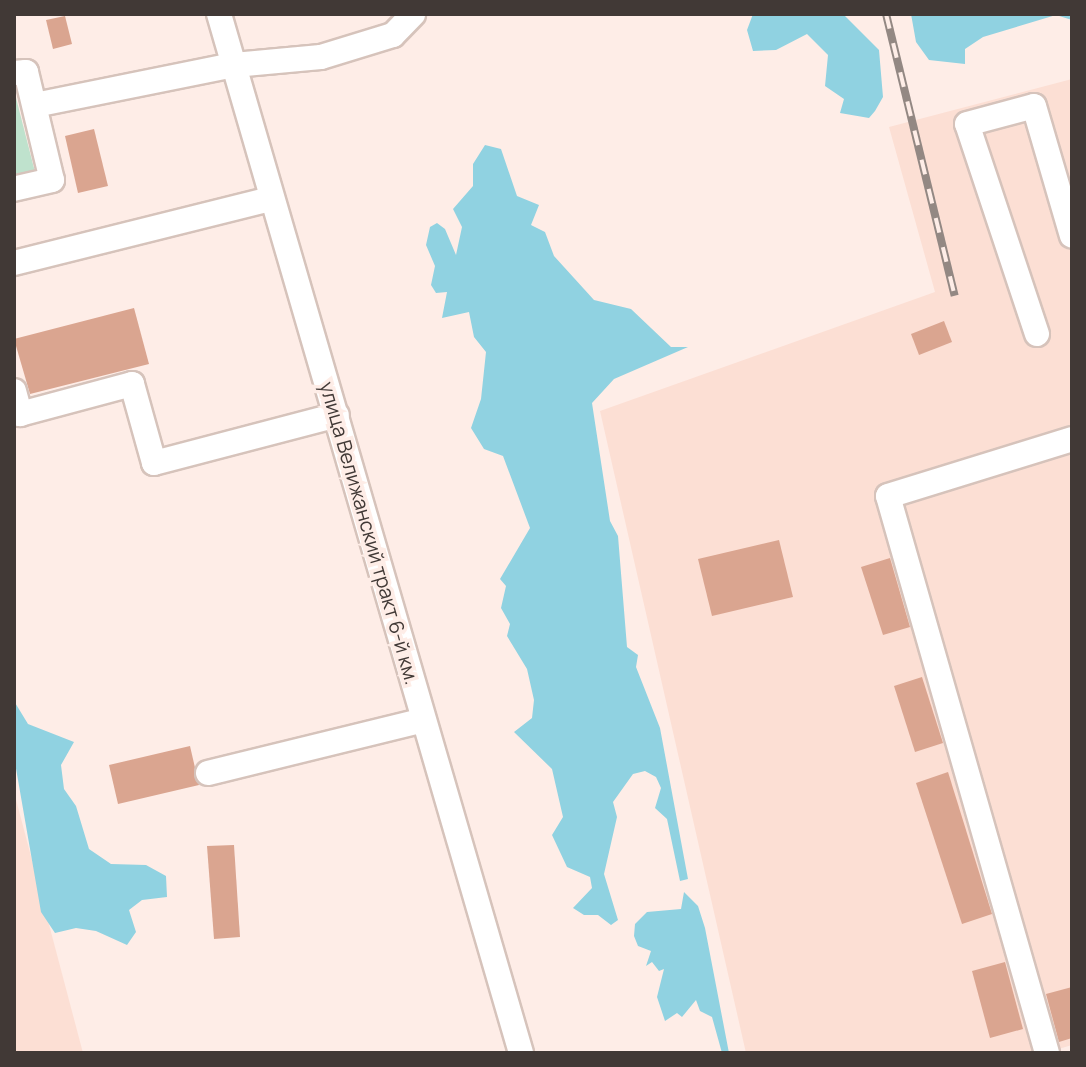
<!DOCTYPE html>
<html>
<head>
<meta charset="utf-8">
<style>
  body { margin:0 }
  #map { position:relative; width:1086px; height:1067px; overflow:hidden; background:#feede7; font-family:Manrope,sans-serif }
  div>[style] { position:absolute }
  .built>* { inset:0; background:#fcdfd4 }
  .green>* { inset:0; background:#bfe2cd }
  .water>* { inset:0; background:#90d2e1 }
  .building>* { inset:0; background:#daa590 }
  .roads { filter:drop-shadow(2px 0 #d6c3bb) drop-shadow(-2px 0 #d6c3bb) drop-shadow(0 2px #d6c3bb) drop-shadow(0 -2px #d6c3bb) }
  .minor>* { height:24px; margin:-12px; padding:0 12px; transform-origin:12px; border-radius:12px; background:#fff }
  .rail>* { height:8px; margin-top:-4px; transform-origin:0; background:repeating-linear-gradient(90deg,#feede7 0 15px,#938883 0 30px); box-sizing:border-box; border-block:2px solid #938883 }
  span { translate:-50% -50%; white-space:nowrap; text-align:center; line-height:1.15; -webkit-text-stroke:7px #feede7; paint-order:stroke }
  .street-label { font-size:20px; color:#413936 }
  .frame { position:absolute; inset:0; border:16px solid #413936; pointer-events:none }
</style>
</head>
<body>
<div id="map">
  <div class="built">
    <div style="clip-path:polygon(1072px 79px,1072px 1045px,1045px 1053px,746px 1053px,600px 411px,935px 292px,889px 127px)"></div>
    <div style="clip-path:polygon(14px 792px,83px 1053px,14px 1053px)"></div>
  </div>
  <div class="green">
    <div style="clip-path:polygon(14px 90px,35px 172px,14px 177px)"></div>
  </div>
  <div class="water">
    <div style="clip-path:polygon(753px 14px,843px 14px,879px 50px,883px 97px,875px 111px,869px 118px,840px 113px,844px 99px,825px 86px,828px 55px,807px 34px,776px 50px,753px 51px,747px 30px)"></div>
    <div style="clip-path:polygon(911px 14px,1072px 14px,1072px 20px,1056px 15px,983px 37px,965px 49px,965px 64px,929px 60px,916px 42px)"></div>
    <div style="clip-path:polygon(485px 145px,501px 149px,517px 196px,539px 205px,531px 225px,545px 232px,554px 256px,594px 300px,631px 309px,671px 347px,688px 347px,614px 379px,592px 403px,610px 521px,618px 536px,627px 647px,638px 655px,636px 667px,660px 728px,688px 879px,680px 881px,667px 819px,655px 808px,661px 788px,656px 777px,645px 771px,633px 774px,613px 802px,617px 817px,604px 874px,618px 920px,611px 925px,598px 915px,584px 915px,573px 908px,592px 888px,590px 877px,567px 867px,552px 835px,563px 817px,552px 769px,514px 732px,532px 718px,534px 700px,527px 669px,507px 636px,510px 624px,501px 608px,506px 586px,500px 579px,530px 528px,503px 456px,484px 449px,471px 428px,481px 399px,486px 352px,474px 337px,469px 312px,442px 318px,447px 292px,436px 293px,431px 285px,435px 266px,426px 245px,430px 227px,437px 223px,445px 229px,456px 255px,462px 227px,453px 209px,473px 186px,473px 164px)"></div>
    <div style="clip-path:polygon(14px 701px,28px 724px,74px 742px,61px 765px,64px 789px,76px 806px,89px 849px,111px 864px,146px 865px,166px 876px,167px 897px,142px 900px,129px 910px,136px 932px,127px 945px,96px 931px,76px 928px,55px 933px,41px 912px,14px 757px)"></div>
    <div style="clip-path:polygon(684px 892px,698px 906px,705px 928px,729px 1053px,722px 1053px,712px 1017px,700px 1011px,696px 1000px,682px 1017px,677px 1013px,665px 1021px,657px 997px,664px 969px,659px 971px,652px 962px,646px 966px,651px 951px,638px 946px,634px 936px,635px 924px,647px 912px,681px 909px)"></div>
  </div>
  <div class="building">
    <div style="clip-path:polygon(65px 16px,72px 44px,53px 49px,46px 20px)"></div>
    <div style="clip-path:polygon(94px 129px,108px 186px,78px 193px,65px 136px)"></div>
    <div style="clip-path:polygon(134px 308px,149px 364px,30px 394px,14px 339px)"></div>
    <div style="clip-path:polygon(944px 321px,952px 342px,919px 355px,911px 334px)"></div>
    <div style="clip-path:polygon(779px 540px,793px 597px,712px 616px,698px 559px)"></div>
    <div style="clip-path:polygon(890px 558px,910px 627px,883px 635px,861px 567px)"></div>
    <div style="clip-path:polygon(922px 677px,943px 743px,915px 752px,894px 686px)"></div>
    <div style="clip-path:polygon(190px 746px,199px 785px,118px 804px,109px 765px)"></div>
    <div style="clip-path:polygon(948px 772px,992px 914px,962px 924px,916px 783px)"></div>
    <div style="clip-path:polygon(234px 845px,240px 937px,214px 939px,207px 846px)"></div>
    <div style="clip-path:polygon(1005px 962px,1023px 1029px,990px 1038px,972px 971px)"></div>
    <div style="clip-path:polygon(1072px 987px,1072px 1038px,1059px 1042px,1046px 994px)"></div>
  </div>
  <div class="roads">
    <div class="minor">
      <div style="left:219px;top:14px;width:1082px;rotate:73.79deg"></div>
      <div style="left:14px;top:73px;width:12px;rotate:-5deg"></div>
      <div style="left:26px;top:72px;width:111px;rotate:76.5deg"></div>
      <div style="left:52px;top:180px;width:39px;rotate:167deg"></div>
      <div style="left:35px;top:105px;width:203px;rotate:-11.4deg"></div>
      <div style="left:234px;top:65px;width:87px;rotate:-5.3deg"></div>
      <div style="left:321px;top:57px;width:75px;rotate:-17deg"></div>
      <div style="left:393px;top:35px;width:29px;rotate:-46deg"></div>
      <div style="left:14px;top:263px;width:264px;rotate:-14deg"></div>
      <div style="left:1037px;top:334px;width:221px;rotate:-108.4deg"></div>
      <div style="left:967px;top:124px;width:69px;rotate:-15deg"></div>
      <div style="left:1034px;top:106px;width:135px;rotate:73.7deg"></div>
      <div style="left:14px;top:391px;width:24px;rotate:75deg"></div>
      <div style="left:20px;top:414px;width:116px;rotate:-15deg"></div>
      <div style="left:132px;top:384px;width:82px;rotate:74.4deg"></div>
      <div style="left:154px;top:463px;width:189px;rotate:-14.7deg"></div>
      <div style="left:208px;top:773px;width:222px;rotate:-13.8deg"></div>
      <div style="left:1047px;top:1053px;width:579px;rotate:-105.93deg"></div>
      <div style="left:888px;top:496px;width:193px;rotate:-17.2deg"></div>
    </div>
  </div>
  <div class="rail">
    <div style="left:886px;top:14px;width:290px;rotate:76.3deg"></div>
  </div>
  <div class="street-label">
    <span style="left:370px;top:533px;rotate:74deg">улица Велижанский тракт 6-й км.</span>
  </div>
  <div class="frame"></div>
</div>
</body>
</html>
